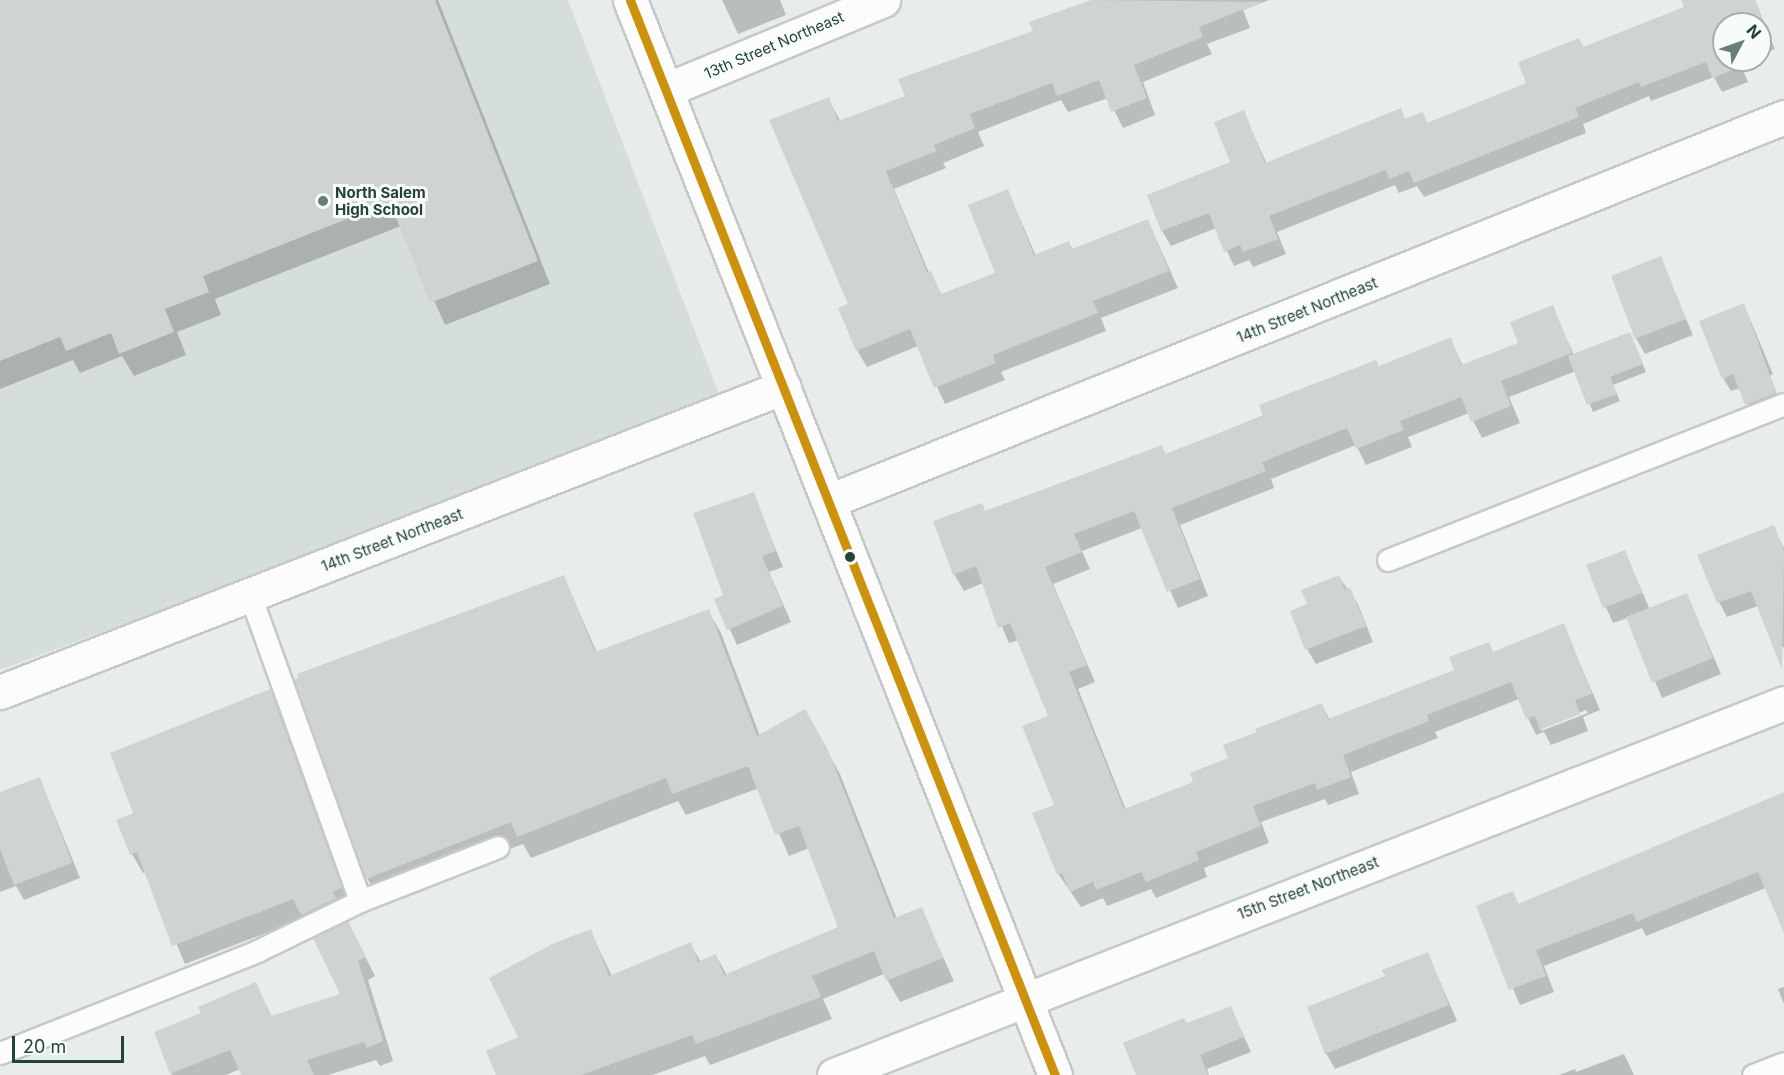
<!DOCTYPE html>
<html>
<head>
<meta charset="utf-8">
<style>
  body { margin:0 }
  #map { position:relative; width:1784px; height:1075px; overflow:hidden; background:#e8edeb; font-family:Inter,sans-serif }
  div>[style] { position:absolute }
  .built>* { inset:0; background:#d6dedb }
  .shadow>* { inset:0; background:#0003 }
  .building>* { inset:0; background:#cfd4d2 }
  .roads { filter:drop-shadow(2px 0 #c5cac8) drop-shadow(-2px 0 #c5cac8) drop-shadow(0 2px #c5cac8) drop-shadow(0 -2px #c5cac8) }
  .service>* { height:21px; margin:-10.5px; padding:0 10.5px; transform-origin:10.5px; border-radius:10.5px; background:#fcfcfc }
  .minor>* { height:33px; margin:-16.5px; padding:0 16.5px; transform-origin:16.5px; border-radius:16.5px; background:#fcfcfc }
  .tertiary>* { height:33px; margin:-16.5px; padding:0 16.5px; transform-origin:16.5px; border-radius:16.5px; background:#fcfcfc }
  .bus-1>* { height:9px; margin:-4.5px; padding:0 4.5px; transform-origin:4.5px; border-radius:4.5px; background:#cd920c }
  .dots>* { width:16px; height:16px; translate:-50% -50%; box-sizing:border-box; border:3px solid #f7fbf9; border-radius:50% }
  span { translate:-50% -50%; white-space:nowrap; text-align:center; line-height:1.15; -webkit-text-stroke:6px #f7fbf9; paint-order:stroke }
  .street-label { font-size:15px; color:#24423a }
  .poi-label { font-size:15px; color:#24423a; font-weight:700 }
  .left { translate:0 -50%; text-align:left }
  .north { position:absolute; left:1712px; top:12px; width:60px; height:60px; box-sizing:border-box; background:#f7fbf9; border:2px solid #a3b1ad; border-radius:50%; rotate:49deg; font-size:16px; font-weight:700; line-height:24px; text-align:center; color:#24423a }
  .north::after { content:''; display:block; margin:auto; width:21px; height:27px; background:#697e78; clip-path:polygon(50% 0,100% 100%,50% 72%,0 100%) }
  .scale { position:absolute; left:12px; top:1036px; width:112px; height:27px; box-sizing:border-box; border:3px solid #24423a; border-top:0; padding-left:8px; font-size:18px; line-height:21px; white-space:nowrap; color:#24423a; -webkit-text-stroke:4px #f7fbf9; paint-order:stroke }
</style>
</head>
<body>
<div id="map">
  <div class="built">
    <div style="clip-path:polygon(0 0,568px 0,722px 402px,0 670px)"></div>
  </div>
  <div class="shadow">
    <div style="clip-path:polygon(0 0,438px 0,550px 284px,445px 325px,401px 226px,215px 299px,221px 315px,177px 332px,186px 355px,134px 376px,122px 356px,80px 373px,73px 360px,0 389px)"></div>
    <div style="clip-path:polygon(722px 0,780px 0,786px 15px,738px 34px)"></div>
    <div style="clip-path:polygon(1095px 0,1269px 0,1243px 10px,1250px 28px,1207px 44px,1212px 54px,1143px 82px,1155px 115px,1123px 128px,1108px 98px,1068px 112px,1061px 100px,978px 132px,984px 146px,943px 163px,946px 168px,894px 189px,929px 273px,942px 295px,997px 274px,1008px 191px,1036px 256px,1069px 243px,1073px 250px,1148px 221px,1178px 288px,1101px 318px,1106px 331px,1001px 372px,1005px 380px,945px 404px,918px 346px,867px 367px,857px 350px,850px 305px,828px 99px,841px 122px,907px 96px,1035px 32px,1031px 23px)"></div>
    <div style="clip-path:polygon(1683px 0,1755px 0,1775px 49px,1760px 55px,1760px 24px,1724px 24px,1724px 60px,1747px 60px,1740px 63px,1748px 82px,1722px 92px,1714px 77px,1651px 101px,1649px 96px,1583px 124px,1586px 133px,1424px 197px,1417px 186px,1399px 193px,1395px 185px,1277px 232px,1286px 254px,1253px 267px,1249px 260px,1234px 266px,1216px 228px,1171px 246px,1162px 231px,1149px 196px,1232px 163px,1243px 112px,1267px 164px,1400px 110px,1406px 120px,1422px 114px,1428px 124px,1528px 84px,1579px 39px,1584px 48px,1686px 8px)"></div>
    <div style="clip-path:polygon(1660px 258px,1693px 335px,1645px 354px,1636px 338px)"></div>
    <div style="clip-path:polygon(1744px 305px,1773px 374px,1770px 376px,1782px 407px,1755px 418px,1740px 388px,1731px 391px,1723px 378px)"></div>
    <div style="clip-path:polygon(evenodd,1552px 307px,1574px 355px,1633px 341px,1646px 372px,1613px 385px,1620px 401px,1593px 412px,1576px 371px,1509px 397px,1520px 423px,1482px 438px,1469px 413px,1408px 437px,1412px 447px,1366px 465px,1356px 445px,1271px 479px,1274px 488px,1180px 525px,1208px 596px,1178px 608px,1142px 528px,1082px 551px,1090px 569px,1053px 584px,1095px 682px,1078px 689px,1126px 810px,1195px 782px,1322px 705px,1330px 720px,1456px 671px,1488px 644px,1494px 653px,1563px 625px,1600px 710px,1583px 717px,1588px 731px,1551px 745px,1544px 732px,1536px 735px,1519px 699px,1435px 732px,1438px 738px,1351px 772px,1359px 794px,1328px 805px,1325px 799px,1261px 822px,1269px 843px,1204px 868px,1207px 877px,1156px 898px,1151px 889px,1107px 906px,1103px 898px,1081px 907px,1059px 875px,1034px 814px,1056px 805px,1050px 716px,1019px 640px,1009px 643px,983px 583px,964px 591px,954px 574px,985px 513px,1161px 447px,1166px 455px,1450px 339px,1463px 366px,1520px 344px,1552px 307px,1586px 710px,1588px 713px,1541px 731px,1541px 728px,1586px 710px)"></div>
    <div style="clip-path:polygon(753px 494px,783px 567px,769px 572px,791px 622px,737px 645px,716px 599px,724px 596px)"></div>
    <div style="clip-path:polygon(1773px 527px,1784px 548px,1784px 647px,1778px 649px,1758px 606px,1727px 617px,1719px 602px)"></div>
    <div style="clip-path:polygon(1625px 552px,1650px 610px,1687px 595px,1721px 674px,1662px 698px,1628px 618px,1613px 623px,1588px 566px)"></div>
    <div style="clip-path:polygon(564px 577px,597px 653px,708px 611px,721px 633px,760px 736px,804px 711px,840px 774px,897px 919px,921px 909px,954px 981px,900px 1002px,884px 974px,823px 999px,832px 1019px,710px 1065px,705px 1056px,653px 1075px,497px 1075px,590px 931px,612px 976px,690px 944px,701px 962px,716px 956px,727px 975px,840px 928px,809px 848px,789px 856px,759px 788px,686px 815px,678px 801px,531px 858px,523px 844px,380px 900px,367px 878px)"></div>
    <div style="clip-path:polygon(1339px 577px,1358px 604px,1373px 642px,1316px 664px,1307px 649px,1309px 605px)"></div>
    <div style="clip-path:polygon(270px 691px,281px 710px,352px 908px,305px 918px,185px 964px,146px 872px,143px 873px,132px 854px,135px 814px)"></div>
    <div style="clip-path:polygon(40px 779px,80px 878px,24px 900px,16px 886px,0 892px,0 794px)"></div>
    <div style="clip-path:polygon(1784px 793px,1784px 886px,1768px 887px,1646px 936px,1642px 928px,1544px 966px,1554px 992px,1520px 1005px,1478px 907px,1512px 893px,1519px 905px)"></div>
    <div style="clip-path:polygon(358px 942px,375px 976px,368px 980px,393px 1061px,380px 1066px,376px 1060px,328px 1075px,243px 1075px,240px 1069px,226px 1075px,172px 1075px,155px 1033px,203px 1014px,255px 983px,272px 1017px,342px 995px)"></div>
    <div style="clip-path:polygon(1428px 954px,1457px 1021px,1335px 1069px,1326px 1053px,1386px 977px)"></div>
    <div style="clip-path:polygon(1784px 987px,1784px 1004px,1778px 989px)"></div>
    <div style="clip-path:polygon(1231px 1008px,1251px 1052px,1207px 1069px,1209px 1075px,1137px 1075px,1187px 1025px)"></div>
    <div style="clip-path:polygon(1624px 1054px,1634px 1075px,1559px 1075px,1575px 1069px,1576px 1072px)"></div>
  </div>
  <div class="building">
    <div style="clip-path:polygon(0 0,435px 0,538px 261px,430px 303px,390px 202px,203px 276px,209px 292px,165px 309px,174px 332px,119px 354px,111px 333px,66px 351px,60px 337px,0 361px)"></div>
    <div style="clip-path:polygon(1091px 0,1262px 2px,1199px 27px,1203px 37px,1134px 65px,1147px 98px,1111px 112px,1099px 80px,1057px 96px,1052px 83px,970px 114px,975px 128px,934px 145px,937px 151px,886px 171px,927px 272px,931px 271px,941px 294px,995px 273px,968px 205px,1008px 189px,1034px 255px,1069px 241px,1072px 249px,1148px 219px,1169px 271px,1093px 301px,1098px 313px,993px 355px,996px 363px,934px 388px,910px 329px,856px 351px,838px 308px,848px 304px,769px 120px,829px 97px,838px 121px,905px 96px,898px 79px,1033px 31px,1029px 22px)"></div>
    <div style="clip-path:polygon(1681px 0,1755px 0,1768px 33px,1760px 36px,1760px 24px,1724px 24px,1724px 60px,1738px 60px,1740px 67px,1712px 78px,1706px 62px,1641px 87px,1639px 82px,1575px 108px,1579px 117px,1414px 183px,1409px 171px,1389px 179px,1386px 170px,1269px 216px,1278px 239px,1243px 252px,1240px 245px,1224px 252px,1209px 213px,1161px 231px,1147px 195px,1230px 162px,1214px 122px,1244px 110px,1265px 163px,1401px 108px,1405px 119px,1423px 112px,1427px 123px,1526px 83px,1518px 62px,1579px 38px,1583px 47px,1684px 7px)"></div>
    <div style="clip-path:polygon(1661px 256px,1686px 319px,1635px 339px,1611px 276px)"></div>
    <div style="clip-path:polygon(1744px 303px,1776px 393px,1745px 405px,1733px 374px,1722px 379px,1699px 321px)"></div>
    <div style="clip-path:polygon(1553px 305px,1572px 353px,1501px 381px,1511px 406px,1471px 422px,1461px 397px,1400px 421px,1404px 430px,1356px 449px,1347px 428px,1262px 462px,1266px 471px,1172px 508px,1200px 579px,1167px 592px,1134px 511px,1074px 534px,1082px 552px,1045px 567px,1087px 665px,1069px 672px,1124px 809px,1193px 782px,1190px 773px,1228px 758px,1223px 745px,1257px 732px,1255px 729px,1322px 703px,1328px 719px,1454px 670px,1449px 657px,1489px 642px,1493px 652px,1564px 623px,1592px 694px,1575px 700px,1580px 714px,1540px 730px,1535px 716px,1526px 719px,1511px 682px,1427px 715px,1429px 721px,1343px 755px,1351px 777px,1317px 790px,1315px 783px,1253px 806px,1261px 826px,1196px 852px,1199px 860px,1146px 882px,1141px 872px,1096px 890px,1093px 882px,1070px 892px,1062px 873px,1057px 875px,1032px 813px,1054px 805px,1022px 726px,1048px 716px,1010px 623px,998px 628px,976px 566px,953px 575px,933px 521px,982px 503px,985px 511px,1162px 445px,1165px 454px,1263px 416px,1259px 405px,1376px 360px,1379px 366px,1451px 337px,1461px 365px,1518px 343px,1510px 322px)"></div>
    <div style="clip-path:polygon(1630px 332px,1643px 364px,1610px 377px,1617px 394px,1587px 405px,1568px 356px)"></div>
    <div style="clip-path:polygon(754px 492px,776px 551px,762px 556px,783px 606px,727px 630px,714px 599px,723px 595px,693px 513px)"></div>
    <div style="clip-path:polygon(1774px 525px,1784px 551px,1782px 670px,1751px 591px,1717px 603px,1697px 555px)"></div>
    <div style="clip-path:polygon(1625px 550px,1642px 593px,1603px 608px,1586px 565px)"></div>
    <div style="clip-path:polygon(564px 575px,595px 652px,709px 609px,757px 736px,805px 709px,828px 750px,894px 918px,922px 907px,943px 958px,886px 981px,874px 951px,812px 976px,821px 997px,696px 1044px,692px 1035px,581px 1075px,496px 1075px,486px 1051px,518px 1037px,489px 978px,552px 944px,591px 929px,609px 976px,691px 942px,698px 962px,716px 954px,724px 975px,838px 927px,799px 826px,775px 835px,748px 766px,672px 794px,666px 778px,517px 837px,511px 822px,366px 879px,294px 680px,298px 678px,297px 674px)"></div>
    <div style="clip-path:polygon(1339px 575px,1345px 590px,1350px 587px,1366px 626px,1305px 650px,1290px 611px,1307px 604px,1301px 590px)"></div>
    <div style="clip-path:polygon(1687px 593px,1713px 658px,1652px 683px,1626px 617px)"></div>
    <div style="clip-path:polygon(270px 689px,342px 888px,333px 892px,336px 898px,301px 915px,293px 899px,172px 946px,137px 852px,130px 855px,116px 820px,133px 813px,110px 753px)"></div>
    <div style="clip-path:polygon(40px 777px,72px 863px,14px 885px,0 849px,0 792px)"></div>
    <div style="clip-path:polygon(1784px 792px,1784px 933px,1758px 872px,1636px 922px,1633px 913px,1536px 950px,1546px 976px,1509px 990px,1476px 906px,1513px 891px,1518px 904px)"></div>
    <div style="clip-path:polygon(348px 921px,366px 957px,358px 961px,383px 1041px,367px 1048px,364px 1042px,307px 1060px,314px 1075px,241px 1075px,230px 1050px,170px 1074px,154px 1032px,201px 1013px,198px 1007px,256px 982px,271px 1016px,340px 994px,313px 938px)"></div>
    <div style="clip-path:polygon(1428px 952px,1449px 1005px,1325px 1054px,1307px 1007px,1385px 976px,1382px 970px)"></div>
    <div style="clip-path:polygon(1231px 1006px,1244px 1037px,1200px 1055px,1208px 1075px,1136px 1075px,1123px 1043px,1184px 1018px,1187px 1023px)"></div>
  </div>
  <div class="roads">
    <div class="service">
      <div style="left:1388px;top:560px;width:426px;rotate:-21.5deg"></div>
      <div style="left:250px;top:595px;width:325px;rotate:70.2deg"></div>
      <div style="left:0;top:1053px;width:277px;rotate:-21.6deg"></div>
      <div style="left:257px;top:951px;width:114px;rotate:-25.9deg"></div>
      <div style="left:360px;top:901px;width:148px;rotate:-21.4deg"></div>
      <div style="left:1753px;top:1075px;width:33px;rotate:-21deg"></div>
    </div>
    <div class="minor">
      <div style="left:666px;top:90px;width:235px;rotate:-22.5deg"></div>
      <div style="left:829px;top:501px;width:1029px;rotate:-21.9deg"></div>
      <div style="left:834px;top:1075px;width:1020px;rotate:-21.38deg"></div>
    </div>
    <div class="tertiary">
      <div style="left:630px;top:0;width:1156px;rotate:68.43deg"></div>
      <div style="left:0;top:692px;width:841px;rotate:-21.26deg"></div>
    </div>
  </div>
  <div class="bus-1">
    <div style="left:630px;top:0;width:1156px;rotate:68.43deg"></div>
  </div>
  <div class="dots">
    <div style="left:323px;top:201px;background:#697e78"></div>
    <div style="left:850px;top:557px;background:#24423a"></div>
  </div>
  <div class="street-label">
    <span style="left:774px;top:45px;rotate:-23deg">13th Street Northeast</span>
    <span style="left:1307px;top:310px;rotate:-22deg">14th Street Northeast</span>
    <span style="left:392px;top:540px;rotate:-21deg">14th Street Northeast</span>
    <span style="left:1308px;top:888px;rotate:-21deg">15th Street Northeast</span>
  </div>
  <div class="poi-label">
    <span class="left" style="left:335px;top:201px">North Salem<br>High School</span>
  </div>
  <div class="north">N</div>
  <div class="scale">20 m</div>
</div>
</body>
</html>
